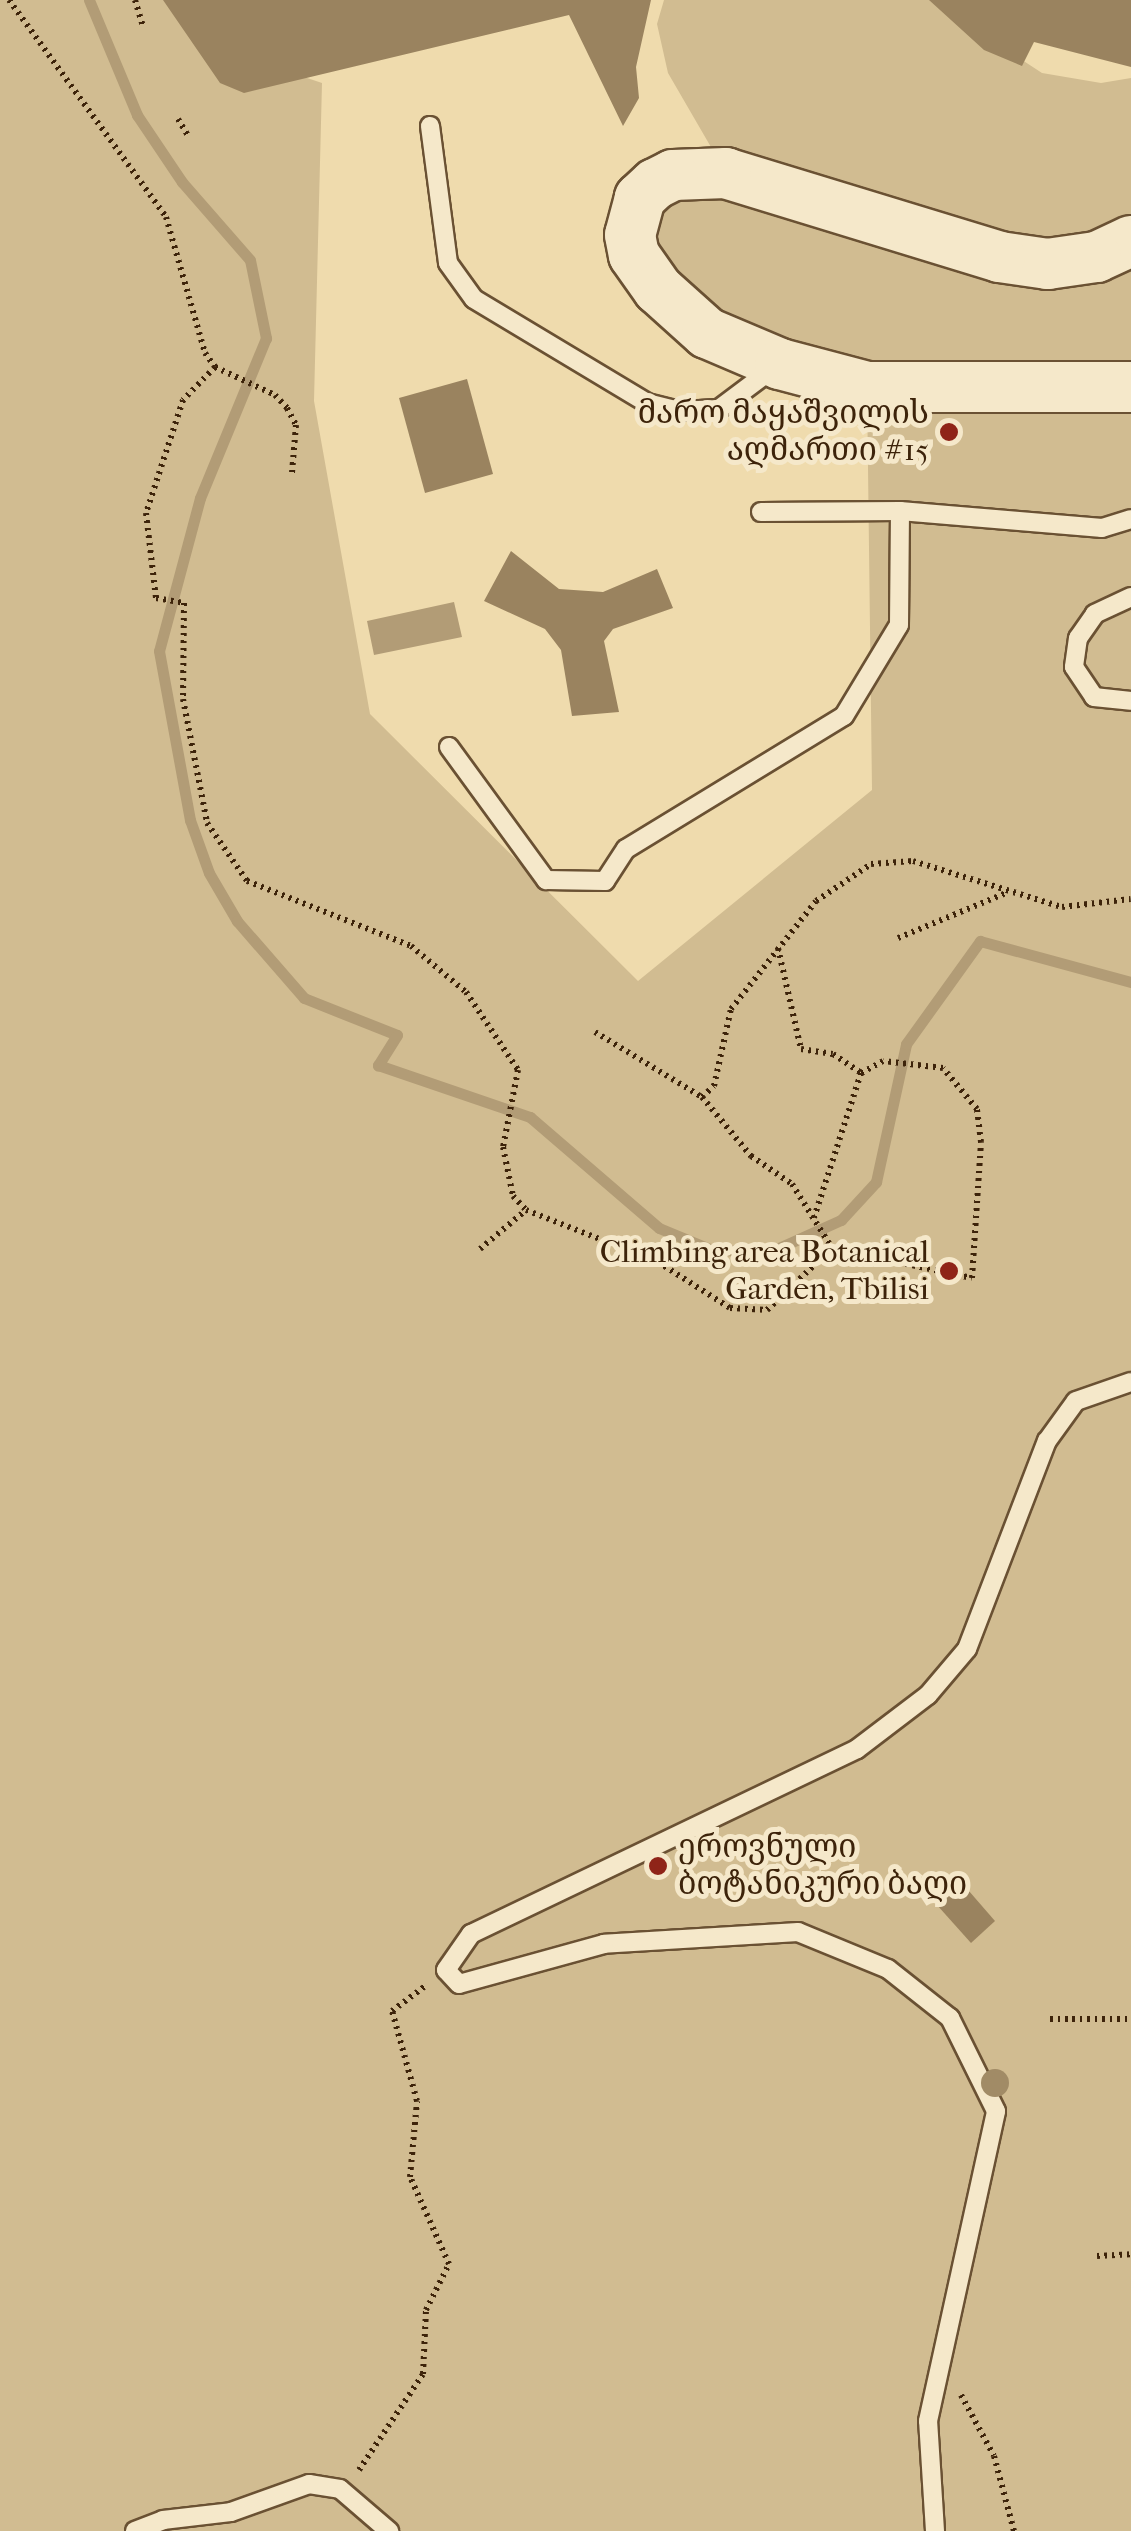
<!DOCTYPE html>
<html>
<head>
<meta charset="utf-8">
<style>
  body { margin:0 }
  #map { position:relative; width:1131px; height:2531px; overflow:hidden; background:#efdbad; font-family:"IM FELL French Canon","Noto Serif Georgian",serif }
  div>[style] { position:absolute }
  .green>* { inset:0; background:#d1bc91 }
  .water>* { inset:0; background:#b29c76 }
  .stream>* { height:11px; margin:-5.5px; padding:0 5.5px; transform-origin:5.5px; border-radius:5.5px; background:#b29c76 }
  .building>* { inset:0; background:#9a835f }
  .path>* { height:6px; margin-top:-3px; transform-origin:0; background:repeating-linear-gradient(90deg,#3d230a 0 2.5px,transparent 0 7.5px) }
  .roads { filter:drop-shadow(2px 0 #6a5133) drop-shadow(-2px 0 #6a5133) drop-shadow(0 2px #6a5133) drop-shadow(0 -2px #6a5133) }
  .service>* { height:18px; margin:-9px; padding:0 9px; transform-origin:9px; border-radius:9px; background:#f5e8ca }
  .secondary>* { height:50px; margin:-25px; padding:0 25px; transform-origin:25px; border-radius:25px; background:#f5e8ca }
  .trees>* { width:28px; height:28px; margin:-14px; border-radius:50%; background:#a18b66 }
  .dots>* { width:28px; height:28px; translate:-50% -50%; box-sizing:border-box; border:5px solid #f5e8ca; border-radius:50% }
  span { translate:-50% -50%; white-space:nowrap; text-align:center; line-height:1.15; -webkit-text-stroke:10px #f5e8ca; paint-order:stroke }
  .poi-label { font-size:32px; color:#3d230a }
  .right { translate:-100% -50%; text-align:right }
  .left { translate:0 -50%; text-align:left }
</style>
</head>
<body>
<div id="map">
  <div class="green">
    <div style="clip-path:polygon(0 0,177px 0,199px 42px,322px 83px,314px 401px,370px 714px,638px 981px,872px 790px,867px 387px,707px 333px,632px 216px,726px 173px,668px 73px,657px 24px,664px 0,930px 0,1042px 73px,1101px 83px,1131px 78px,1131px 2531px,0 2531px)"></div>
  </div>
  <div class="water">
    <div style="clip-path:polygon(454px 602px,462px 637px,374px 655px,367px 621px)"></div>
  </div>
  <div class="stream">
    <div style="left:89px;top:0;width:125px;rotate:67.3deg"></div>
    <div style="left:137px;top:115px;width:81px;rotate:56.1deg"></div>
    <div style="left:182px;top:182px;width:103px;rotate:48.9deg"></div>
    <div style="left:250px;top:260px;width:80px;rotate:78.4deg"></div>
    <div style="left:266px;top:338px;width:173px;rotate:112.4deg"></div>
    <div style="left:200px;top:498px;width:158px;rotate:105deg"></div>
    <div style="left:159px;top:651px;width:172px;rotate:79.6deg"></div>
    <div style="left:190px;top:820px;width:56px;rotate:70.3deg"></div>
    <div style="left:209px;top:873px;width:56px;rotate:59.7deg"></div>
    <div style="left:237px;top:921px;width:102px;rotate:49deg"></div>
    <div style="left:304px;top:998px;width:100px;rotate:21.7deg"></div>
    <div style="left:397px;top:1035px;width:36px;rotate:122deg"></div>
    <div style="left:378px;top:1065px;width:161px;rotate:18.9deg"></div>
    <div style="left:530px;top:1117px;width:170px;rotate:40.7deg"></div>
    <div style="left:659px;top:1228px;width:57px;rotate:22.5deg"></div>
    <div style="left:712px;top:1250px;width:60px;rotate:1deg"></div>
    <div style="left:772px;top:1251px;width:76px;rotate:-24.2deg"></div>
    <div style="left:841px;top:1220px;width:52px;rotate:-47.4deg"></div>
    <div style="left:876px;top:1182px;width:141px;rotate:-77.7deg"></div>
    <div style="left:906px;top:1044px;width:127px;rotate:-54.3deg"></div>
    <div style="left:980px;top:941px;width:156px;rotate:15.2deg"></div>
  </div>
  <div class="building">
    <div style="clip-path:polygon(163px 0,651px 0,636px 67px,639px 98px,623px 126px,569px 15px,244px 93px,220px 83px)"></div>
    <div style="clip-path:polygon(929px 0,1131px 0,1131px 67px,1034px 42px,1022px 66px,984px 50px)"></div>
    <div style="clip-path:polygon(467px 379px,493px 474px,425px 493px,399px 398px)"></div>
    <div style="clip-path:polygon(511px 551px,559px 589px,603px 592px,657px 569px,673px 608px,613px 629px,604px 641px,619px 712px,572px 716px,561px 650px,545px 629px,484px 601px)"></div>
    <div style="clip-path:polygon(962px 1883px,995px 1921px,971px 1943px,937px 1905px)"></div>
  </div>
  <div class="path">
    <div style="left:9px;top:0;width:268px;rotate:54.1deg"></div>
    <div style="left:166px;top:217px;width:141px;rotate:74deg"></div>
    <div style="left:205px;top:353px;width:17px;rotate:54deg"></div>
    <div style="left:215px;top:367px;width:66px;rotate:25deg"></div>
    <div style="left:275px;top:395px;width:18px;rotate:47deg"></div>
    <div style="left:287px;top:408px;width:19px;rotate:62deg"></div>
    <div style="left:296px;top:425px;width:48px;rotate:94.8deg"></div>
    <div style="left:135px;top:0;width:28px;rotate:73deg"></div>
    <div style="left:178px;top:119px;width:21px;rotate:59deg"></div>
    <div style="left:215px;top:367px;width:46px;rotate:134.1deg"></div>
    <div style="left:183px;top:400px;width:119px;rotate:108.1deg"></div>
    <div style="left:146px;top:513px;width:86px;rotate:83.3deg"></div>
    <div style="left:156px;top:598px;width:28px;rotate:10deg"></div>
    <div style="left:184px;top:603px;width:96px;rotate:90.6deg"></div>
    <div style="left:183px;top:699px;width:126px;rotate:79deg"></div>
    <div style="left:207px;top:823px;width:70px;rotate:55.4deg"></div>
    <div style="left:247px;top:881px;width:176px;rotate:21.6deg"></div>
    <div style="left:411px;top:946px;width:72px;rotate:39.9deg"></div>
    <div style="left:466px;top:992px;width:94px;rotate:56.3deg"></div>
    <div style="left:518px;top:1070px;width:78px;rotate:101deg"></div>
    <div style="left:503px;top:1147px;width:50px;rotate:78.5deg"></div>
    <div style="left:513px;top:1196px;width:19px;rotate:47deg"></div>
    <div style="left:526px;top:1210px;width:142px;rotate:21.5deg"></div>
    <div style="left:658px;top:1262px;width:85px;rotate:32.6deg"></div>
    <div style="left:730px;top:1308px;width:37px;rotate:3deg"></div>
    <div style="left:767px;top:1310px;width:90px;rotate:-43.6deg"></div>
    <div style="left:898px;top:938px;width:117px;rotate:-22.6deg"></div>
    <div style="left:778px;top:948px;width:104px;rotate:77.2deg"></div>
    <div style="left:801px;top:1049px;width:32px;rotate:9deg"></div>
    <div style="left:833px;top:1054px;width:34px;rotate:34deg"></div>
    <div style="left:861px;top:1073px;width:152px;rotate:108deg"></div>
    <div style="left:595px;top:1032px;width:125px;rotate:31.3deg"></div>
    <div style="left:702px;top:1097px;width:16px;rotate:-43deg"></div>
    <div style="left:714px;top:1086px;width:79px;rotate:-77.6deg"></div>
    <div style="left:731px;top:1009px;width:137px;rotate:-51.8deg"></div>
    <div style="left:816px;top:901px;width:66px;rotate:-33.9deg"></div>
    <div style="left:871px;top:864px;width:42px;rotate:-4.1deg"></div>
    <div style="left:913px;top:861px;width:156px;rotate:17.2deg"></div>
    <div style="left:1062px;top:907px;width:69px;rotate:-6.6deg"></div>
    <div style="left:702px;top:1097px;width:77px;rotate:50.3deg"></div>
    <div style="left:751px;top:1156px;width:50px;rotate:34.3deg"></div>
    <div style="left:792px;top:1184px;width:75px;rotate:58deg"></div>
    <div style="left:832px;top:1248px;width:143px;rotate:12.1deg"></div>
    <div style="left:972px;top:1278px;width:136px;rotate:-86.2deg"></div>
    <div style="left:981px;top:1142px;width:33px;rotate:-97deg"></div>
    <div style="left:977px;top:1109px;width:53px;rotate:-129.7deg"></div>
    <div style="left:943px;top:1068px;width:60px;rotate:-173.3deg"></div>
    <div style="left:883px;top:1061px;width:25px;rotate:151deg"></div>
    <div style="left:480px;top:1249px;width:60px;rotate:-40.3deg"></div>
    <div style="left:1050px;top:2019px;width:81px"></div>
    <div style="left:1097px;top:2256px;width:34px;rotate:-3deg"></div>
    <div style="left:961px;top:2395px;width:69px;rotate:61.6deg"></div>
    <div style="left:994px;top:2456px;width:78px;rotate:75.1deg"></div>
    <div style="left:359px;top:2470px;width:115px;rotate:-56.3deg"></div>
    <div style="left:423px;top:2374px;width:64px;rotate:-87.3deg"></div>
    <div style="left:426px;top:2310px;width:51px;rotate:-63.4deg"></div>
    <div style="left:449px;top:2264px;width:95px;rotate:-114.1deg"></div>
    <div style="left:410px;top:2177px;width:76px;rotate:-84.7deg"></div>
    <div style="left:417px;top:2101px;width:93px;rotate:-105.5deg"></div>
    <div style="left:392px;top:2011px;width:41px;rotate:-37.1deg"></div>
  </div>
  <div class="roads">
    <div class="service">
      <div style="left:430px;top:126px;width:138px;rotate:82.5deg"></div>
      <div style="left:448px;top:263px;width:44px;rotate:54.2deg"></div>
      <div style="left:474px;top:299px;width:202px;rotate:31deg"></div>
      <div style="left:647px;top:403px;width:32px;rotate:14deg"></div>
      <div style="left:678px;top:411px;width:41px;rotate:-2.8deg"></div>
      <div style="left:719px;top:409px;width:70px;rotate:-36.9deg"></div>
      <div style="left:761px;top:512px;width:139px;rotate:-0.4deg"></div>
      <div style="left:900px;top:511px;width:203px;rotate:4.8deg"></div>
      <div style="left:1102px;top:528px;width:30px;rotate:-17deg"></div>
      <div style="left:1131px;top:597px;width:40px;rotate:155deg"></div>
      <div style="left:1095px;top:614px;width:29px;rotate:125deg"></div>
      <div style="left:1078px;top:638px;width:29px;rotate:98deg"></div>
      <div style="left:1074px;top:667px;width:36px;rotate:56deg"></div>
      <div style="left:1094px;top:697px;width:37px;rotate:6deg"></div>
      <div style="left:449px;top:747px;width:165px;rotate:53.9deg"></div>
      <div style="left:546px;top:880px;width:59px;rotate:1deg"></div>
      <div style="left:605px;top:881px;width:38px;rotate:-57deg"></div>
      <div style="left:626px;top:849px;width:255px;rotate:-31.4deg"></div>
      <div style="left:844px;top:716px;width:106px;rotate:-58.9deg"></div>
      <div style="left:899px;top:625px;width:114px;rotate:-89.5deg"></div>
      <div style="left:135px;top:2531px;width:30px;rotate:-21deg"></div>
      <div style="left:163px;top:2520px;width:68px;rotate:-6.7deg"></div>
      <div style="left:231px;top:2512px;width:83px;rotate:-19.7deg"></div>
      <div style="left:309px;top:2484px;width:31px;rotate:9deg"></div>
      <div style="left:340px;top:2489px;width:65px;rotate:40.6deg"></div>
      <div style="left:935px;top:2531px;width:110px;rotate:-93.6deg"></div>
      <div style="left:928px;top:2421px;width:317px;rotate:-77.6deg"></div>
      <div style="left:996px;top:2111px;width:104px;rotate:-116.3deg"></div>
      <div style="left:950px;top:2018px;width:79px;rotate:-141.7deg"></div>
      <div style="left:888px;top:1969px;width:97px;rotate:-157.7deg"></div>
      <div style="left:798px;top:1932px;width:194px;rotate:176.5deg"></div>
      <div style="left:604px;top:1944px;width:150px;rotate:164.6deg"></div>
      <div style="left:459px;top:1984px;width:19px;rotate:-133deg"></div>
      <div style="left:446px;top:1970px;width:44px;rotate:-55.2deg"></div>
      <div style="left:471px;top:1934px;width:428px;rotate:-25.6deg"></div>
      <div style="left:857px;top:1749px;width:89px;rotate:-37.3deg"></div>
      <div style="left:928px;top:1695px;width:60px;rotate:-49.7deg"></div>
      <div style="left:967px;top:1649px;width:223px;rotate:-69deg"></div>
      <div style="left:1047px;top:1441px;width:49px;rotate:-54.1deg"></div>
      <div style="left:1076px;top:1401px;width:58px;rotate:-19.1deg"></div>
    </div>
    <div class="secondary">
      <div style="left:1131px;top:241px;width:38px;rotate:155deg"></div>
      <div style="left:1096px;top:257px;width:49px;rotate:171.7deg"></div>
      <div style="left:1048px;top:264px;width:49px;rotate:-171.7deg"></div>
      <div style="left:1000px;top:257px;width:287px;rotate:-163deg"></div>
      <div style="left:726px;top:173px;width:53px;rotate:177.8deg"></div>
      <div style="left:673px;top:175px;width:20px;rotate:153deg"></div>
      <div style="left:655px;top:184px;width:21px;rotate:137deg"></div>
      <div style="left:640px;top:198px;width:38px;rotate:105deg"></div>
      <div style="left:630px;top:235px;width:20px;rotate:79deg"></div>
      <div style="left:634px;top:255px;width:42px;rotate:54.8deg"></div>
      <div style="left:658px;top:289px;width:66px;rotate:41.9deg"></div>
      <div style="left:707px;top:333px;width:79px;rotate:23deg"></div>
      <div style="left:780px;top:364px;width:90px;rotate:14.8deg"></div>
      <div style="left:867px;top:387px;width:264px"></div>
    </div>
  </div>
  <div class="trees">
    <div style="left:995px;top:2083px"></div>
  </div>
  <div class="dots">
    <div style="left:949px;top:432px;background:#8f2418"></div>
    <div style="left:949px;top:1271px;background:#8f2418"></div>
    <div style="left:658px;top:1866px;background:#8f2418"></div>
  </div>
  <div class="poi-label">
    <span class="right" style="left:929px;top:432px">მარო მაყაშვილის<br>აღმართი #15</span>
    <span class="right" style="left:929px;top:1271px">Climbing area Botanical<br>Garden, Tbilisi</span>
    <span class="left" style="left:678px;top:1866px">ეროვნული<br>ბოტანიკური ბაღი</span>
  </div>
</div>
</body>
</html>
